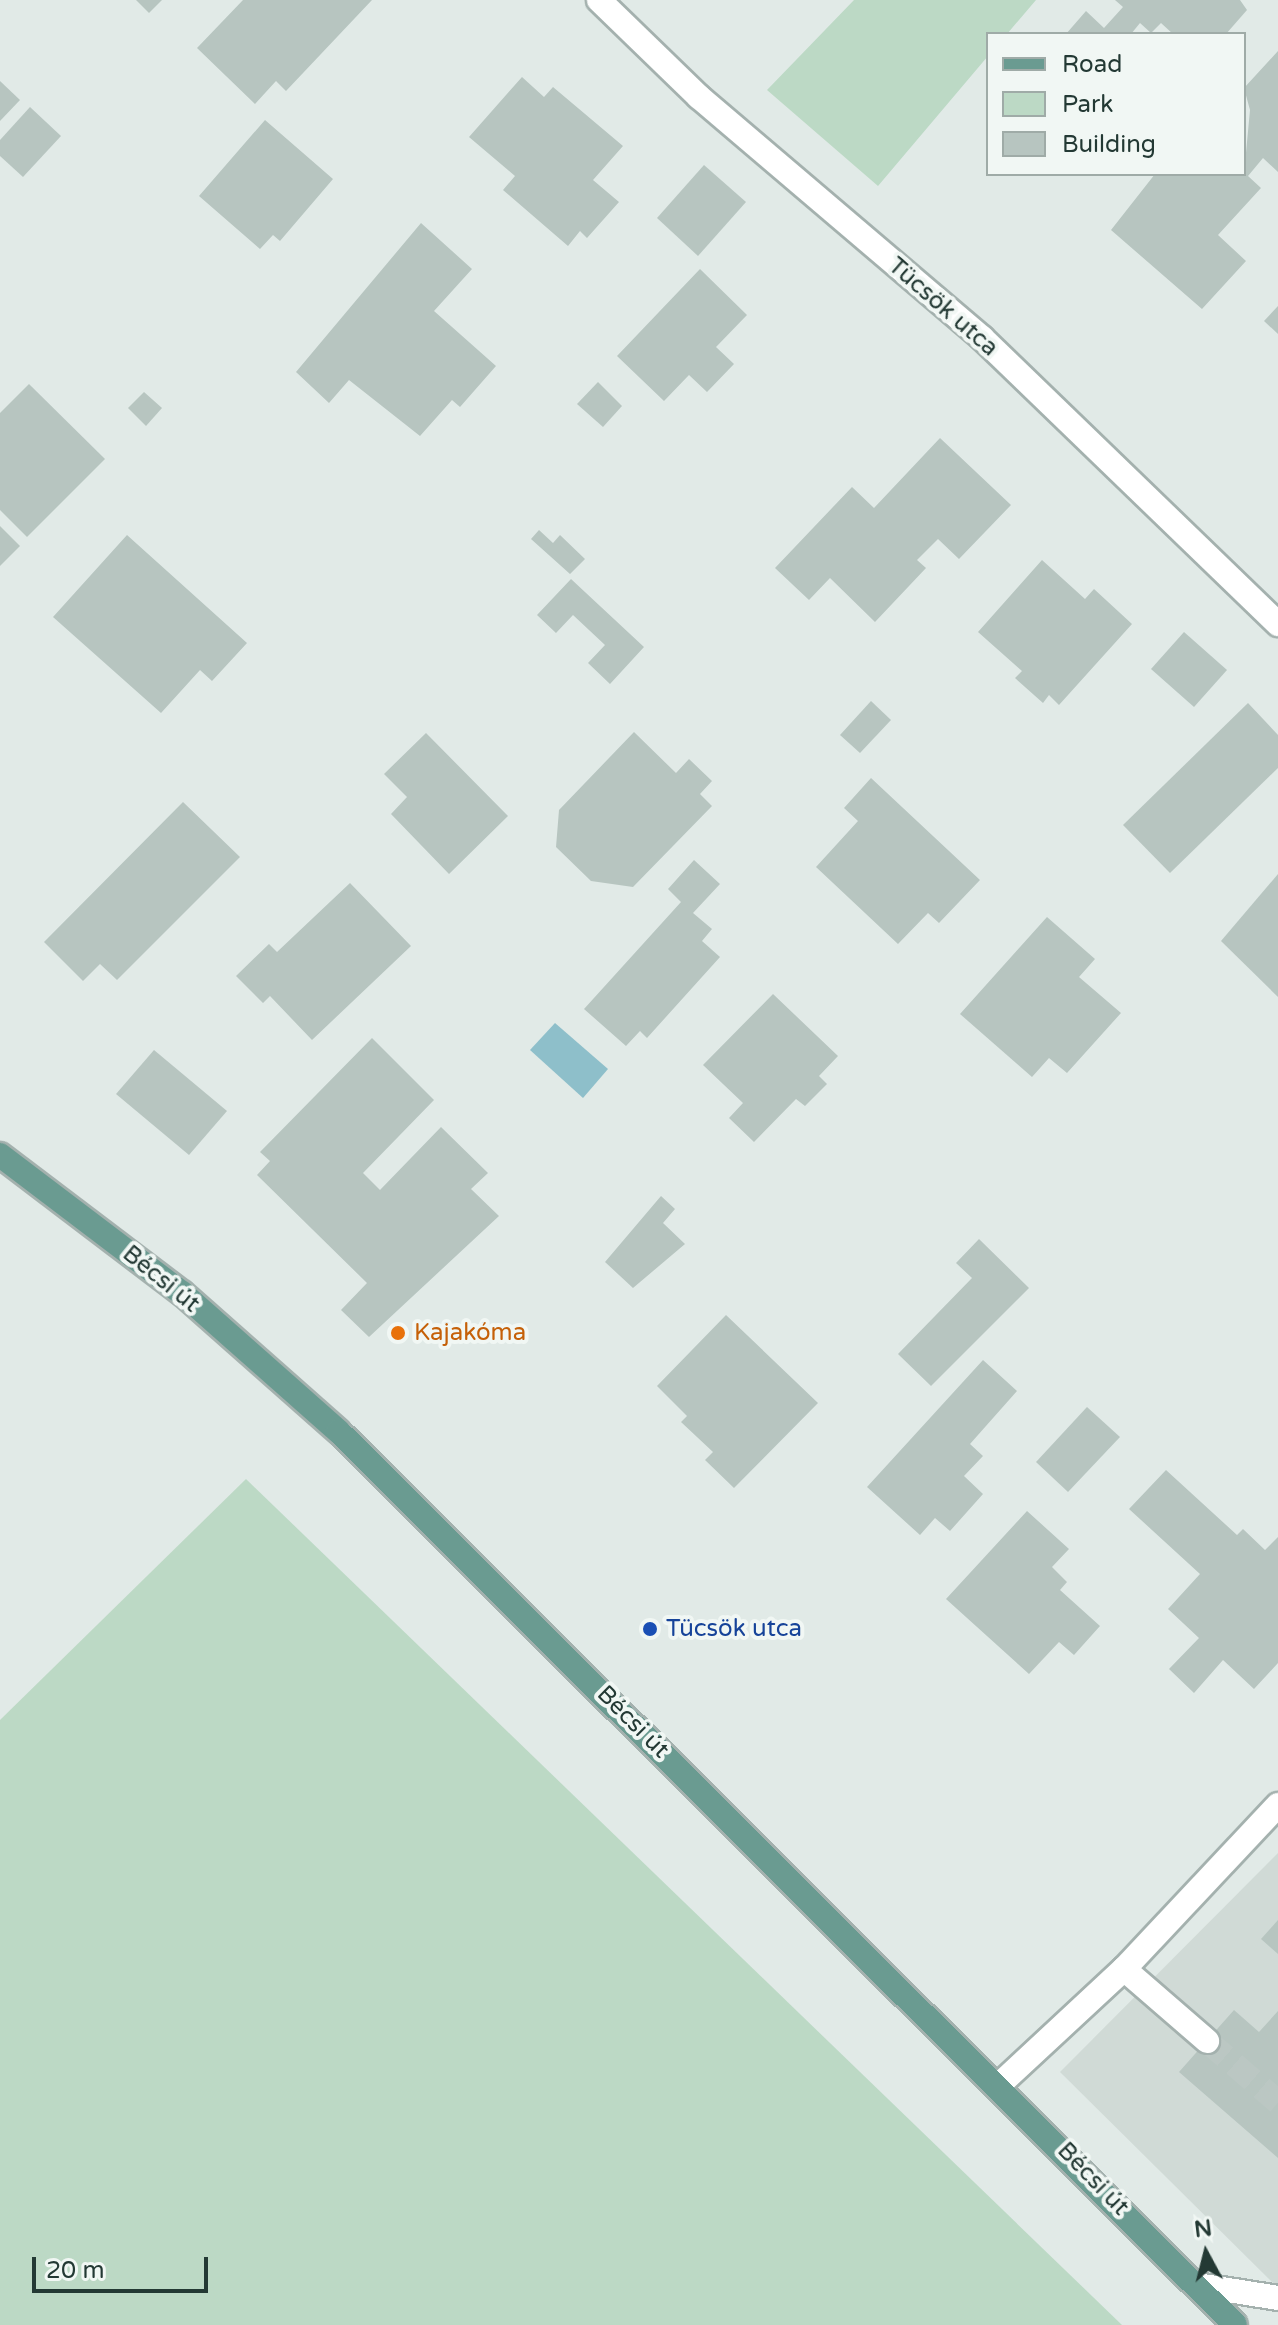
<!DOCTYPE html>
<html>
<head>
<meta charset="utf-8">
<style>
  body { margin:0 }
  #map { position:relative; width:1278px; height:2325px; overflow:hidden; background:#e1eae7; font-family:"Varela Round",sans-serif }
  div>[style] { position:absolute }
  .built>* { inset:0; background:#d0dad6 }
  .green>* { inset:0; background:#bcd9c5 }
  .water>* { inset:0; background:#8ebfca }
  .building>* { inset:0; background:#b7c5c0 }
  .minor-tunnel>* { height:24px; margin-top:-12px; transform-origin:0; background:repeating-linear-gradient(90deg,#bbc7c3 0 24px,transparent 0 36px) }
  .roads { filter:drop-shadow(2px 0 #a4b1ae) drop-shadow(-2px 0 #a4b1ae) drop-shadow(0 2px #a4b1ae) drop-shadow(0 -2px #a4b1ae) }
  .minor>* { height:24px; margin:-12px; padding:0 12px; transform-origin:12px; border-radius:12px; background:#fff }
  .major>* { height:24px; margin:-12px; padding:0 12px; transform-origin:12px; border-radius:12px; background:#6a9b91 }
  .dots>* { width:22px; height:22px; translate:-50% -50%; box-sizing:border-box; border:4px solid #f1f7f4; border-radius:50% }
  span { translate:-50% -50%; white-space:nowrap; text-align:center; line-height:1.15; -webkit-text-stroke:8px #f1f7f4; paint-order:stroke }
  .street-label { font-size:24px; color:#233934 }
  .food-label { font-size:24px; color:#c56008 }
  .left { translate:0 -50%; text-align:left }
  .transit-label { font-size:24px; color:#164399 }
  .legend { position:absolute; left:986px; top:32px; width:260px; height:144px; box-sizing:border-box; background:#f1f7f4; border:2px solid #9faba7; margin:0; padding:10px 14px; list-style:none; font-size:24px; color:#233934 }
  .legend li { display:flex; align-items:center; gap:16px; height:40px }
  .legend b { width:40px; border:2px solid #9faba7 }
  .north { position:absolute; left:1166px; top:2213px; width:80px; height:80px; -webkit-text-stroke:6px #f1f7f4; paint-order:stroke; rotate:353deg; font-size:22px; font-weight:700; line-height:32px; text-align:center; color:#233934 }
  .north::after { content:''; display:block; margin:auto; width:28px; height:36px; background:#233934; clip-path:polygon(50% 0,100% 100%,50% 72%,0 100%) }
  .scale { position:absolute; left:32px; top:2257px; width:176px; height:36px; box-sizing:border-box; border:4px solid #233934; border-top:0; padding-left:10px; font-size:24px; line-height:28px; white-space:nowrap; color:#233934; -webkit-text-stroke:6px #f1f7f4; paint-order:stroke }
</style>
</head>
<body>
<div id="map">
  <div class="built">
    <div style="clip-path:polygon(1278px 1853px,1278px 2288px,1060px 2072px)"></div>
  </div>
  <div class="green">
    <div style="clip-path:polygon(854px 0,1036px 0,1007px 34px,988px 34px,988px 56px,878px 186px,767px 90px)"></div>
    <div style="clip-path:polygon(246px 1479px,1122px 2325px,0 2325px,0 1720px)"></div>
  </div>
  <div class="water">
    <div style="clip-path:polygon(555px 1023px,608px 1069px,583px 1098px,530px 1050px)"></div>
  </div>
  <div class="building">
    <div style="clip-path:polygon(136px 0,162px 0,149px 13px)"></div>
    <div style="clip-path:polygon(243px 0,372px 0,286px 91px,276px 81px,255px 104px,197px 48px)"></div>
    <div style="clip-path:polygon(1115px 0,1240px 0,1247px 10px,1226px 34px,1173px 34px,1161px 23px,1151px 33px,1140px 23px,1131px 34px,1066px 34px,1086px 11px,1104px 28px,1123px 7px)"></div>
    <div style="clip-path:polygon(1278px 51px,1278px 172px,1263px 158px,1248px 176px,1261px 188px,1218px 235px,1246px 261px,1202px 309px,1111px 230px,1155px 174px,1244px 174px,1250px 110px,1244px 88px)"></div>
    <div style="clip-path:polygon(522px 77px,544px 97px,553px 87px,623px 146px,593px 180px,619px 202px,587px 238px,580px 231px,568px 246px,503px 190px,515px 176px,469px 137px)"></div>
    <div style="clip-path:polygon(0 81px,20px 100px,0 121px)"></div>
    <div style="clip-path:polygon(30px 107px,61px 136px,23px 177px,0 156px,0 140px)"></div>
    <div style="clip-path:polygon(265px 120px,333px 179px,280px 241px,273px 235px,260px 249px,199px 196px)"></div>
    <div style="clip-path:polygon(704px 165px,746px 202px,698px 256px,657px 218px)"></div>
    <div style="clip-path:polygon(421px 223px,472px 269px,434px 311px,496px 366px,460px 407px,452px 400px,420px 436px,349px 380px,329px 403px,296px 372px)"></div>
    <div style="clip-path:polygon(700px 269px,747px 315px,716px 347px,734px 364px,707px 392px,689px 375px,664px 401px,617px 356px)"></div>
    <div style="clip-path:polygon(1278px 306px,1278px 334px,1264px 321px)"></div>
    <div style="clip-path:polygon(598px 382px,622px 406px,603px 427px,577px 404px)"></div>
    <div style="clip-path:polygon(29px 384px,105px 459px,27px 537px,0 510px,0 413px)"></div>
    <div style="clip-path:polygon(144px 392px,162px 408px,146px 426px,128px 408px)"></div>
    <div style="clip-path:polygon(940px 438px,1011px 505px,959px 559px,938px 539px,917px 560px,926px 568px,875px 622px,830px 578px,809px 600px,775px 568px,852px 487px,874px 508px)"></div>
    <div style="clip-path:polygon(0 526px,20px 546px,0 566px)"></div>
    <div style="clip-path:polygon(539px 530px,553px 543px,560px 535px,585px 559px,570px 574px,531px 539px)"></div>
    <div style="clip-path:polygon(127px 535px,247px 643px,212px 681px,200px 670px,161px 713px,53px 617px)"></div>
    <div style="clip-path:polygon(1042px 560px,1085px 599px,1094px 589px,1132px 624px,1059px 705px,1049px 695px,1043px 703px,1015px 678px,1022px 671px,978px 632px)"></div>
    <div style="clip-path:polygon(571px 579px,644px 647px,610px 684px,588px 663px,605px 645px,573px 615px,556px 633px,537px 615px)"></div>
    <div style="clip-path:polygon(1184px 632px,1227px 670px,1194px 707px,1151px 669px)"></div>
    <div style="clip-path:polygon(871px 701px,891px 720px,860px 753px,840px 735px)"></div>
    <div style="clip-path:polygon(1248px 703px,1278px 735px,1278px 768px,1170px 873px,1123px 825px)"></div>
    <div style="clip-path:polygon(634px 732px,676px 773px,689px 759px,712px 781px,700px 794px,712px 806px,633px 887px,591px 881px,556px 847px,559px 810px)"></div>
    <div style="clip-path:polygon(426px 733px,508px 816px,449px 874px,391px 814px,407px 797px,384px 774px)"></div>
    <div style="clip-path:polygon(871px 778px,980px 880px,939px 923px,928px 913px,898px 944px,816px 867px,858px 821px,844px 808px)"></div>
    <div style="clip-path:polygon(183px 802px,240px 857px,117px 980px,100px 964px,83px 981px,44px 942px)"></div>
    <div style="clip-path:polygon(694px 860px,720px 884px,693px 913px,712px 929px,702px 941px,720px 957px,647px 1038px,640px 1031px,626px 1046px,584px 1009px,681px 902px,668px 889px)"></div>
    <div style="clip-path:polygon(1278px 874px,1278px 997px,1221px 941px)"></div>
    <div style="clip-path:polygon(350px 883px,411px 946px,312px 1040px,270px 996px,263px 1003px,236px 976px,269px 944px,277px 952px)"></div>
    <div style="clip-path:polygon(1047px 917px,1095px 959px,1079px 977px,1121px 1013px,1067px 1073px,1049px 1058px,1032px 1077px,960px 1014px)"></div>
    <div style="clip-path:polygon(773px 994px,838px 1056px,819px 1076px,827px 1084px,805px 1106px,796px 1099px,754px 1142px,729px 1118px,743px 1103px,703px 1065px)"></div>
    <div style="clip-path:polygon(372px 1038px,434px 1100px,363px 1173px,380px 1190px,441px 1127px,488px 1173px,471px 1189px,499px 1216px,369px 1337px,341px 1310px,367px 1283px,257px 1175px,270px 1161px,260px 1152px)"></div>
    <div style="clip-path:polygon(154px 1050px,227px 1111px,189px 1155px,116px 1094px)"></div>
    <div style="clip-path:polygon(661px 1196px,675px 1209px,663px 1223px,685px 1244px,633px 1288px,605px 1262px)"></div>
    <div style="clip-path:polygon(979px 1239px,1029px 1288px,931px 1386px,898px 1354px,972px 1278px,956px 1263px)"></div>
    <div style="clip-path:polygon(726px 1315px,818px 1403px,734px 1488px,705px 1460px,713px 1452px,681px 1422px,687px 1416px,657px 1386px)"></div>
    <div style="clip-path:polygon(983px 1360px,1017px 1391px,970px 1444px,983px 1456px,964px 1476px,983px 1494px,950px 1531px,935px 1518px,920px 1535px,867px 1487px)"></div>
    <div style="clip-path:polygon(1087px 1407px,1120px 1437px,1068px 1492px,1036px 1462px)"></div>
    <div style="clip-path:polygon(1166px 1470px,1237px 1535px,1243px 1529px,1265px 1550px,1278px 1537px,1278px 1663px,1254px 1689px,1223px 1660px,1194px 1693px,1169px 1669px,1199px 1638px,1168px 1609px,1200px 1574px,1129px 1509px)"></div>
    <div style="clip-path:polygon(1027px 1511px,1069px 1549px,1052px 1567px,1067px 1582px,1060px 1590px,1100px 1626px,1074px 1655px,1059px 1642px,1029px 1674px,946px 1599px)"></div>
    <div style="clip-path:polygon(1278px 1920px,1278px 1954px,1261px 1939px)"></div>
    <div style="clip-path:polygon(1234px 2010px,1259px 2032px,1278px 2011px,1278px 2158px,1179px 2072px)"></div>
  </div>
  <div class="minor-tunnel">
    <div style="left:1207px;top:2041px;width:94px;rotate:40.7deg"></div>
  </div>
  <div class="roads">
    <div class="minor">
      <div style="left:599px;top:0;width:139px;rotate:44.1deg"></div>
      <div style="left:699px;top:97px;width:372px;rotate:40.4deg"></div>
      <div style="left:982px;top:338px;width:412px;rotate:44deg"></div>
      <div style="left:1124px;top:1969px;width:110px;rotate:40.9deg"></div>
      <div style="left:999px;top:2085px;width:171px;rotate:-42.9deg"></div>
      <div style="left:1124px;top:1969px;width:225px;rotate:-46.8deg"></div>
      <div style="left:1197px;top:2285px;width:82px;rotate:9.1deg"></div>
    </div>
    <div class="major">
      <div style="left:0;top:1155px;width:228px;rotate:37.2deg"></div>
      <div style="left:182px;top:1293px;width:208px;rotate:41.5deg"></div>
      <div style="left:338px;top:1431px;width:1266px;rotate:44.9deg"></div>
    </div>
  </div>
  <div class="dots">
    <div style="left:398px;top:1333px;background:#e8710a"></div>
    <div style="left:650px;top:1629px;background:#1a4fb4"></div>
  </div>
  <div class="street-label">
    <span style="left:943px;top:307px;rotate:41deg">Tücsök utca</span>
    <span style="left:161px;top:1279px;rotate:39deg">Bécsi út</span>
    <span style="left:633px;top:1722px;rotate:45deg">Bécsi út</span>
    <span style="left:1093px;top:2179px;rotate:46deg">Bécsi út</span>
  </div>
  <div class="food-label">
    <span class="left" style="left:414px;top:1333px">Kajakóma</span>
  </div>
  <div class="transit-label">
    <span class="left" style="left:666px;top:1629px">Tücsök utca</span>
  </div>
  <ul class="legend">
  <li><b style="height:10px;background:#6a9b91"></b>Road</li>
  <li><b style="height:22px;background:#bcd9c5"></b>Park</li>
  <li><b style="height:22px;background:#b7c5c0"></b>Building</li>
  </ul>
  <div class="north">N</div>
  <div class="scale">20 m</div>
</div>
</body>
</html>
